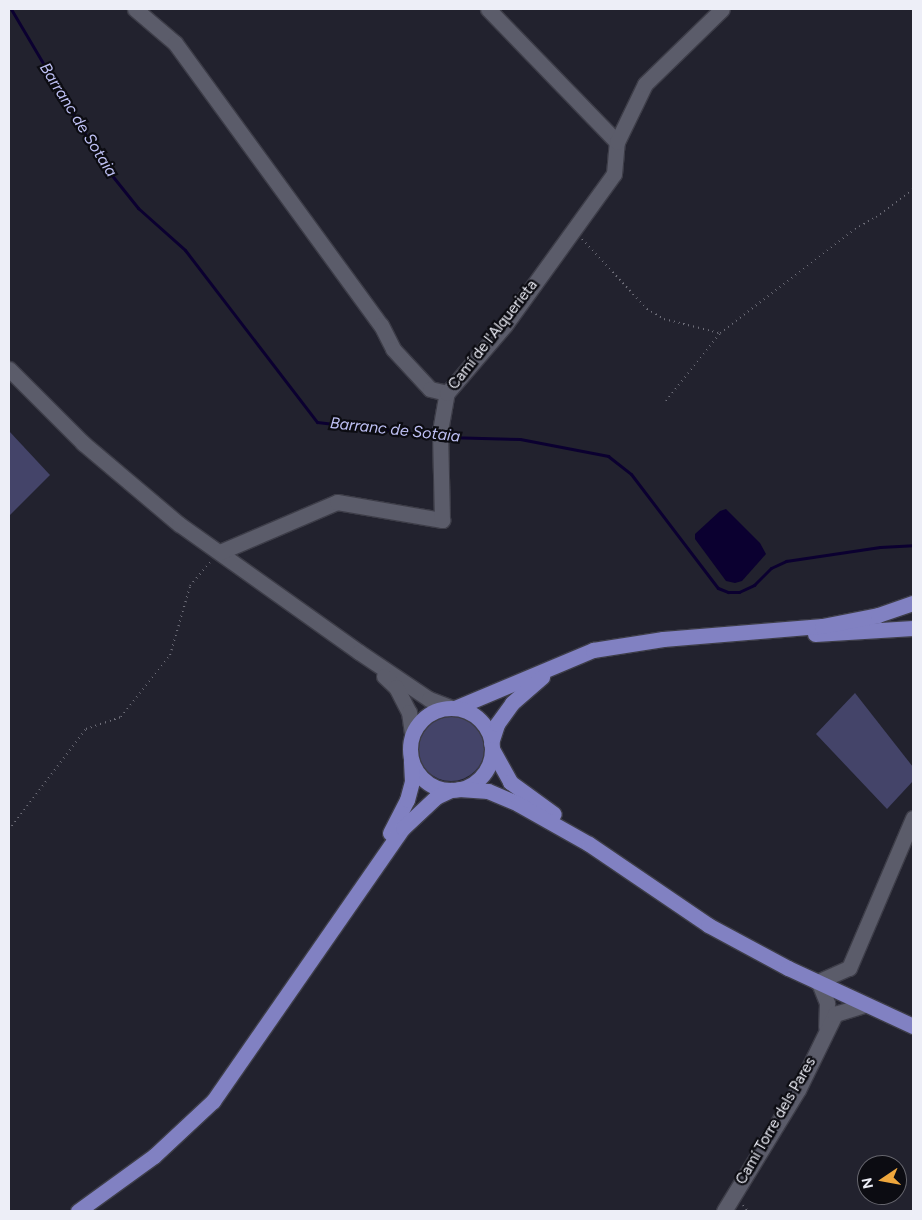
<!DOCTYPE html>
<html>
<head>
<meta charset="utf-8">
<style>
  body { margin:0 }
  #map { position:relative; width:922px; height:1220px; overflow:hidden; background:#22222e; font-family:Figtree,sans-serif }
  div>[style] { position:absolute }
  .green>* { inset:0; background:#444469 }
  .round { border-radius:50% }
  .water>* { inset:0; background:#0b0030 }
  .stream>* { height:3px; margin:-1.5px; padding:0 1.5px; transform-origin:1.5px; border-radius:1.5px; background:#0b0030 }
  .path>* { height:2px; margin-top:-1px; transform-origin:0; background:repeating-linear-gradient(90deg,#6e6e79 0 1px,transparent 0 5px) }
  .roads { filter:drop-shadow(1px 0 #3d3d48) drop-shadow(-1px 0 #3d3d48) drop-shadow(0 1px #3d3d48) drop-shadow(0 -1px #3d3d48) }
  .minor>* { height:15px; margin:-7.5px; padding:0 7.5px; transform-origin:7.5px; border-radius:7.5px; background:#5b5c6a }
  .major>* { height:15px; margin:-7.5px; padding:0 7.5px; transform-origin:7.5px; border-radius:7.5px; background:#8181c2 }
  .major>.ring { margin:-7.5px; padding:0; box-sizing:content-box; background:none; border:15px solid #8181c2; border-radius:50% }
  span { translate:-50% -50%; white-space:nowrap; text-align:center; line-height:1.15; -webkit-text-stroke:4.5px #0c0c12; paint-order:stroke }
  .street-label { font-size:15px; color:#edeef7 }
  .water-label { font-size:16px; color:#bfc1f5; font-style:italic }
  .frame { position:absolute; inset:0; border:10px solid #edeef7; pointer-events:none }
  .north { position:absolute; left:857px; top:1155px; width:50px; height:50px; box-sizing:border-box; background:#0c0c12; border:1px solid #66666e; border-radius:50%; rotate:258deg; font-size:14px; font-weight:700; line-height:20px; text-align:center; color:#edeef7 }
  .north::after { content:''; display:block; margin:auto; width:18px; height:22px; background:#efa73d; clip-path:polygon(50% 0,100% 100%,50% 72%,0 100%) }
</style>
</head>
<body>
<div id="map">
  <div class="green">
    <div style="clip-path:polygon(9px 431px,50px 475px,9px 516px)"></div>
    <div style="clip-path:polygon(855px 693px,913px 767px,913px 781px,887px 809px,816px 734px)"></div>
    <div class="round" style="left:417px;top:713px;width:68px;height:68px"></div>
  </div>
  <div class="water">
    <div style="clip-path:polygon(726px 509px,760px 543px,766px 554px,742px 581px,735px 583px,726px 581px,695px 539px,695px 534px,720px 511px)"></div>
  </div>
  <div class="stream">
    <div style="left:11px;top:9px;width:179px;rotate:59.4deg"></div>
    <div style="left:102px;top:163px;width:58px;rotate:51.3deg"></div>
    <div style="left:138px;top:208px;width:63px;rotate:41.8deg"></div>
    <div style="left:185px;top:250px;width:217px;rotate:52.5deg"></div>
    <div style="left:317px;top:422px;width:120px;rotate:6.7deg"></div>
    <div style="left:445px;top:437px;width:75px;rotate:1.5deg"></div>
    <div style="left:520px;top:439px;width:90px;rotate:10.9deg"></div>
    <div style="left:608px;top:456px;width:29px;rotate:38deg"></div>
    <div style="left:631px;top:474px;width:143px;rotate:52.7deg"></div>
    <div style="left:718px;top:588px;width:11px;rotate:22deg"></div>
    <div style="left:728px;top:592px;width:11px"></div>
    <div style="left:739px;top:592px;width:17px;rotate:-25deg"></div>
    <div style="left:754px;top:585px;width:24px;rotate:-45deg"></div>
    <div style="left:771px;top:568px;width:17px;rotate:-25deg"></div>
    <div style="left:786px;top:561px;width:95px;rotate:-8.5deg"></div>
    <div style="left:880px;top:547px;width:33px;rotate:-3deg"></div>
  </div>
  <div class="path">
    <div style="left:582px;top:239px;width:96px;rotate:47.1deg"></div>
    <div style="left:647px;top:309px;width:20px;rotate:30deg"></div>
    <div style="left:664px;top:319px;width:57px;rotate:14.3deg"></div>
    <div style="left:666px;top:401px;width:87px;rotate:-51.5deg"></div>
    <div style="left:720px;top:333px;width:170px;rotate:-37.6deg"></div>
    <div style="left:855px;top:229px;width:24px;rotate:-30deg"></div>
    <div style="left:876px;top:217px;width:46px;rotate:-37.1deg"></div>
    <div style="left:9px;top:830px;width:127px;rotate:-52.7deg"></div>
    <div style="left:86px;top:729px;width:37px;rotate:-19deg"></div>
    <div style="left:121px;top:717px;width:79px;rotate:-51.7deg"></div>
    <div style="left:170px;top:655px;width:72px;rotate:-73.8deg"></div>
    <div style="left:190px;top:586px;width:31px;rotate:-50deg"></div>
    <div style="left:743px;top:1205px;width:8px;rotate:50deg"></div>
  </div>
  <div class="roads">
    <div class="minor">
      <div style="left:135px;top:9px;width:52px;rotate:40.4deg"></div>
      <div style="left:175px;top:43px;width:349px;rotate:53.9deg"></div>
      <div style="left:381px;top:325px;width:27px;rotate:63deg"></div>
      <div style="left:393px;top:349px;width:54px;rotate:47.2deg"></div>
      <div style="left:430px;top:389px;width:17px;rotate:13deg"></div>
      <div style="left:488px;top:9px;width:185px;rotate:45.9deg"></div>
      <div style="left:9px;top:369px;width:105px;rotate:45deg"></div>
      <div style="left:83px;top:443px;width:126px;rotate:40.2deg"></div>
      <div style="left:179px;top:524px;width:221px;rotate:35.4deg"></div>
      <div style="left:359px;top:652px;width:84px;rotate:33.9deg"></div>
      <div style="left:429px;top:699px;width:25px;rotate:21deg"></div>
      <div style="left:220px;top:552px;width:127px;rotate:-23.1deg"></div>
      <div style="left:337px;top:502px;width:107px;rotate:9.7deg"></div>
      <div style="left:442px;top:520px;width:89px;rotate:-91.3deg"></div>
      <div style="left:440px;top:431px;width:39px;rotate:-80deg"></div>
      <div style="left:447px;top:393px;width:89px;rotate:-49.5deg"></div>
      <div style="left:505px;top:325px;width:186px;rotate:-54.2deg"></div>
      <div style="left:614px;top:174px;width:32px;rotate:-85deg"></div>
      <div style="left:617px;top:142px;width:64px;rotate:-64.2deg"></div>
      <div style="left:645px;top:84px;width:107px;rotate:-44.2deg"></div>
      <div style="left:384px;top:676px;width:16px;rotate:43deg"></div>
      <div style="left:396px;top:687px;width:28px;rotate:63deg"></div>
      <div style="left:409px;top:712px;width:22px;rotate:82deg"></div>
      <div style="left:817px;top:982px;width:35px;rotate:-24deg"></div>
      <div style="left:849px;top:968px;width:163px;rotate:-66.9deg"></div>
      <div style="left:819px;top:983px;width:22px;rotate:68deg"></div>
      <div style="left:827px;top:1003px;width:24px;rotate:92deg"></div>
      <div style="left:724px;top:1211px;width:142px;rotate:-58.6deg"></div>
      <div style="left:798px;top:1090px;width:85px;rotate:-64deg"></div>
      <div style="left:835px;top:1014px;width:31px;rotate:-17deg"></div>
    </div>
    <div class="major">
      <div style="left:815px;top:634px;width:98px;rotate:-3.5deg"></div>
      <div style="left:455px;top:708px;width:150px;rotate:-22.8deg"></div>
      <div style="left:593px;top:650px;width:71px;rotate:-8.9deg"></div>
      <div style="left:663px;top:639px;width:160px;rotate:-4.7deg"></div>
      <div style="left:822px;top:626px;width:57px;rotate:-11.1deg"></div>
      <div style="left:878px;top:615px;width:37px;rotate:-19deg"></div>
      <div class="ring" style="left:410px;top:708px;width:67px;height:67px"></div>
      <div style="left:491px;top:743px;width:20px;rotate:-72deg"></div>
      <div style="left:497px;top:724px;width:26px;rotate:-54deg"></div>
      <div style="left:512px;top:703px;width:40px;rotate:-41deg"></div>
      <div style="left:492px;top:749px;width:38px;rotate:61deg"></div>
      <div style="left:510px;top:782px;width:54px;rotate:36deg"></div>
      <div style="left:459px;top:789px;width:29px;rotate:4deg"></div>
      <div style="left:488px;top:791px;width:33px;rotate:23deg"></div>
      <div style="left:518px;top:804px;width:81px;rotate:29.4deg"></div>
      <div style="left:589px;top:844px;width:144px;rotate:34.2deg"></div>
      <div style="left:708px;top:925px;width:91px;rotate:28.3deg"></div>
      <div style="left:788px;top:968px;width:138px;rotate:24.9deg"></div>
      <div style="left:390px;top:833px;width:37px;rotate:-63deg"></div>
      <div style="left:407px;top:800px;width:20px;rotate:-75deg"></div>
      <div style="left:412px;top:781px;width:20px;rotate:-93deg"></div>
      <div style="left:78px;top:1211px;width:94px;rotate:-35.9deg"></div>
      <div style="left:154px;top:1156px;width:81px;rotate:-43deg"></div>
      <div style="left:213px;top:1101px;width:333px;rotate:-55.2deg"></div>
      <div style="left:403px;top:828px;width:45px;rotate:-43.2deg"></div>
      <div style="left:436px;top:797px;width:17px;rotate:-25deg"></div>
    </div>
  </div>
  <div class="street-label">
    <span style="left:493px;top:335px;rotate:-52deg">Camí de l'Alquerieta</span>
    <span style="left:776px;top:1121px;rotate:-60deg">Camí Torre dels Pares</span>
  </div>
  <div class="water-label">
    <span style="left:78px;top:120px;rotate:58deg">Barranc de Sotaia</span>
    <span style="left:395px;top:430px;rotate:6deg">Barranc de Sotaia</span>
  </div>
  <div class="frame"></div>
  <div class="north">N</div>
</div>
</body>
</html>
